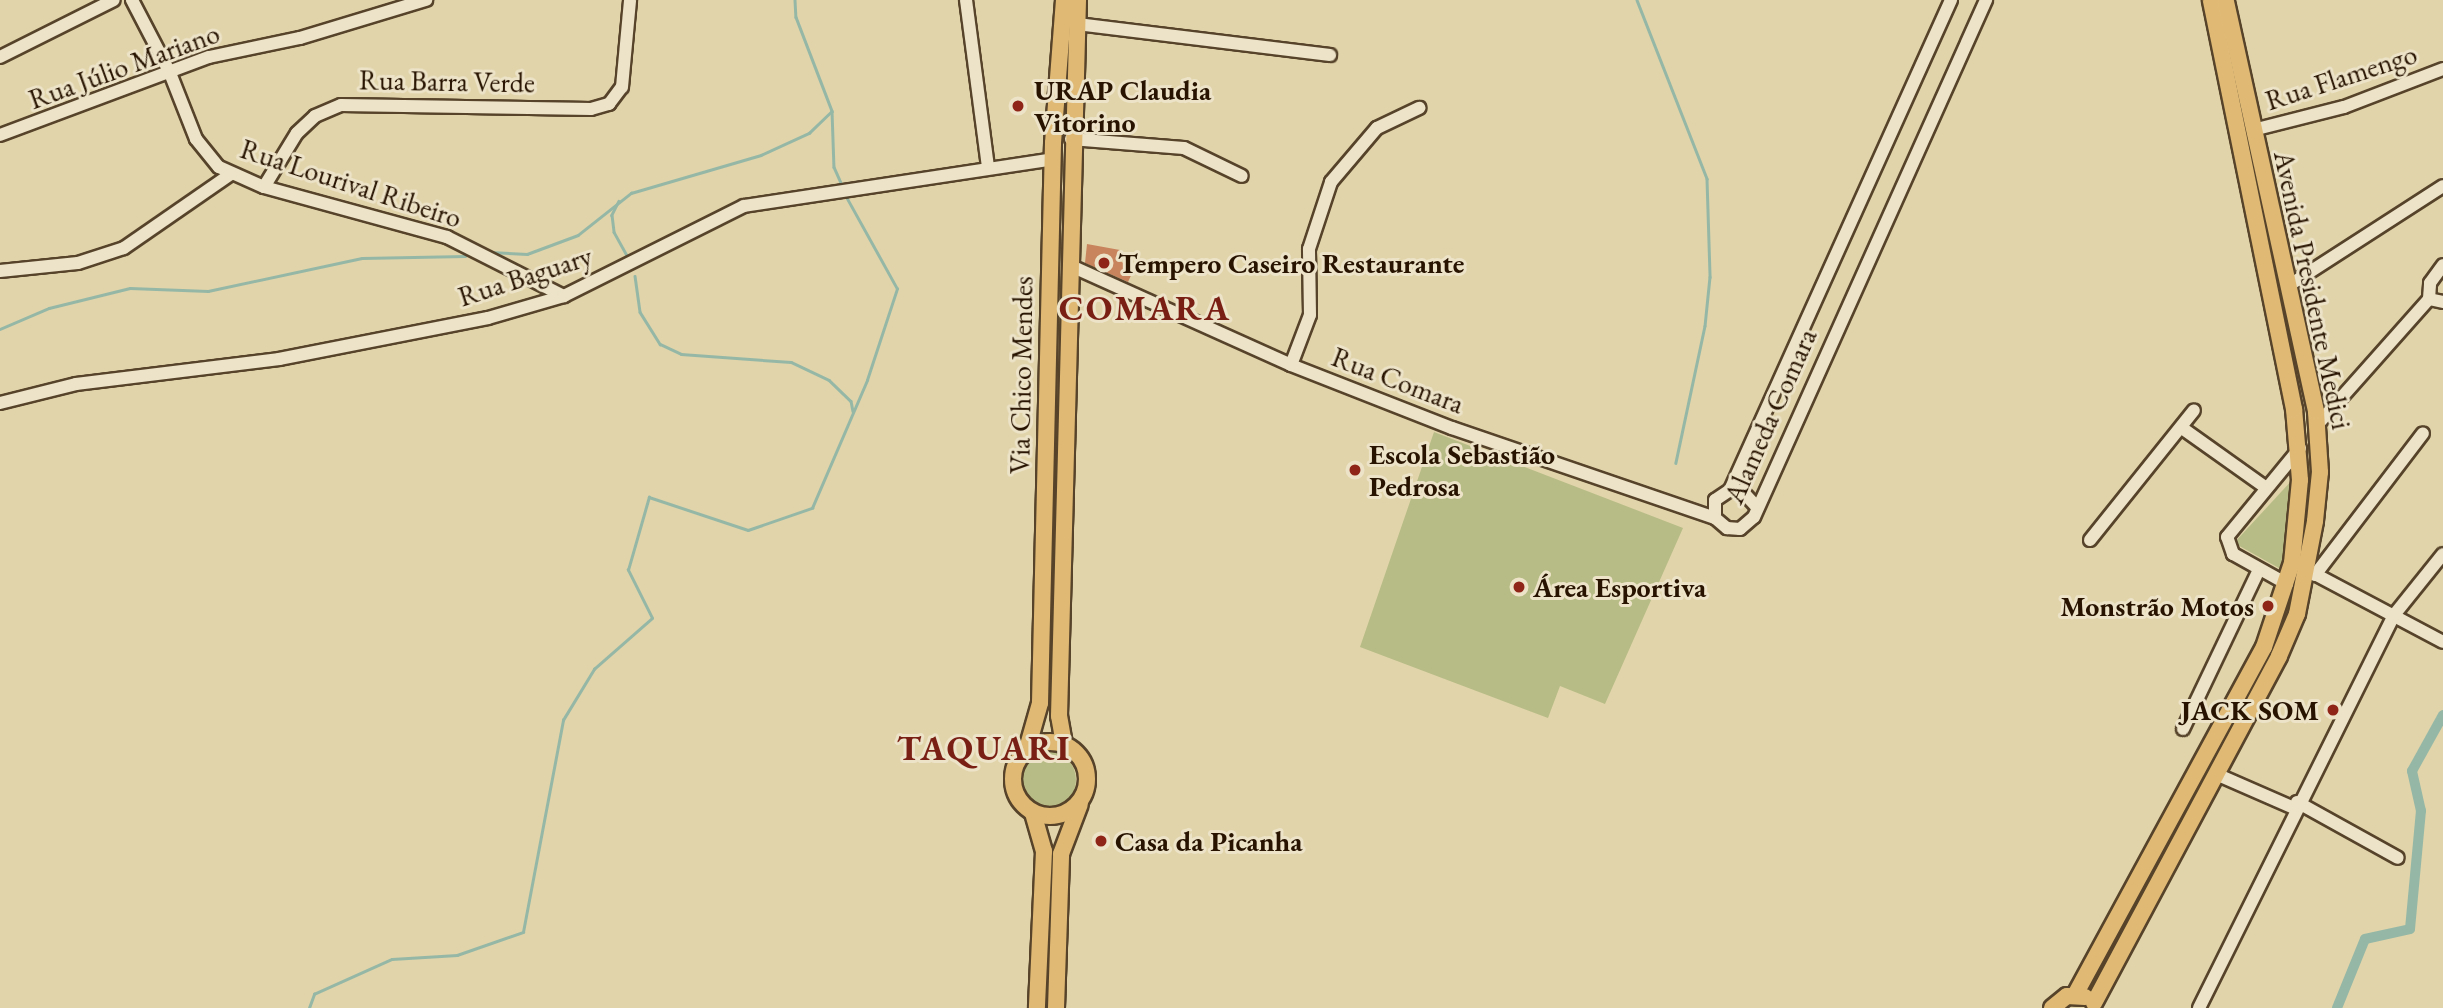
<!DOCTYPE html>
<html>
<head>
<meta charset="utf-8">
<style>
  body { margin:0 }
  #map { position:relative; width:2443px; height:1008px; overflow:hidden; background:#e1d4aa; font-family:"EB Garamond",serif }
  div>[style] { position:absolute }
  .green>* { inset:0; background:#b7bc86 }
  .round { border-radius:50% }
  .stream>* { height:2.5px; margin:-1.25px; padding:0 1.25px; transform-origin:1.25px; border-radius:1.25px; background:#95b8a6 }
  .canal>* { height:10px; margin:-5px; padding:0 5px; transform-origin:5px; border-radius:5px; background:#95b8a6 }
  .building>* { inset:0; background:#c8845d }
  .roads { filter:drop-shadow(2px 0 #56432a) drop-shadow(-2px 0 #56432a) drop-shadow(0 2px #56432a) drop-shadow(0 -2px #56432a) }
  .minor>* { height:12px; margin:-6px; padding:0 6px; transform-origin:6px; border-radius:6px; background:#ece3c8 }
  .major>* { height:16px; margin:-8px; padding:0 8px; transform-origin:8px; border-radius:8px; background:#e0ba75 }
  .major>.ring { margin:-8px; padding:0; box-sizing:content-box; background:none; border:16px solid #e0ba75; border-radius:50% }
  .dots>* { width:19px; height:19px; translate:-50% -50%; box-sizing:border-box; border:4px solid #ece3c8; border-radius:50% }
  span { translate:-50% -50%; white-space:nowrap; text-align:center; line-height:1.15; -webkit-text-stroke:6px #ece3c8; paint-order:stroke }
  .street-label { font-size:28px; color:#271300 }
  .poi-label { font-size:28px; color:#271300; font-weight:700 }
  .left { translate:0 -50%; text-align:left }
  .right { translate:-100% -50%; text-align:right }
  .district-label { font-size:35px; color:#7a1f14; font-weight:700; letter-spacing:2px }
</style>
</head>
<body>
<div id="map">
  <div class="green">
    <div style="clip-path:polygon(1434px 432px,1683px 528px,1605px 704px,1560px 686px,1548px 718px,1360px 647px)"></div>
    <div style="clip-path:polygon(2294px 478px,2286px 572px,2234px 543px)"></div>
    <div class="round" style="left:1016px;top:750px;width:60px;height:60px"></div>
  </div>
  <div class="stream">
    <div style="left:795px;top:0;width:17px;rotate:87deg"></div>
    <div style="left:796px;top:17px;width:101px;rotate:69deg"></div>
    <div style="left:832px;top:111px;width:56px;rotate:88deg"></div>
    <div style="left:834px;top:167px;width:20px;rotate:66deg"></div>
    <div style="left:1637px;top:0;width:192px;rotate:68.6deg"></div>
    <div style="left:1707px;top:179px;width:98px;rotate:88.2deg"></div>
    <div style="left:1710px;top:277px;width:49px;rotate:95.8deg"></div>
    <div style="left:1705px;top:326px;width:140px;rotate:102deg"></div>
    <div style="left:619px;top:201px;width:16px;rotate:117deg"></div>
    <div style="left:612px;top:215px;width:17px;rotate:83deg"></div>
    <div style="left:614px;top:232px;width:31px;rotate:61deg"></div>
    <div style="left:490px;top:252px;width:37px;rotate:3deg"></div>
    <div style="left:527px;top:254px;width:54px;rotate:-20.4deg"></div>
    <div style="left:578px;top:235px;width:68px;rotate:-38.4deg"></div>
    <div style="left:631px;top:193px;width:135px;rotate:-16.3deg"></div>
    <div style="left:761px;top:155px;width:53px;rotate:-24.6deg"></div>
    <div style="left:809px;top:133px;width:30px;rotate:-44deg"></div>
    <div style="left:635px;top:276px;width:36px;rotate:82deg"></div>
    <div style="left:640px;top:312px;width:38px;rotate:58deg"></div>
    <div style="left:660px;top:344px;width:23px;rotate:25deg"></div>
    <div style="left:681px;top:354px;width:110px;rotate:4.2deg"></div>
    <div style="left:791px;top:362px;width:42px;rotate:25.3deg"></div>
    <div style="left:829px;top:380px;width:30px;rotate:44deg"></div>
    <div style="left:851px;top:401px;width:10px;rotate:79deg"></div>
    <div style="left:0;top:329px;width:53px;rotate:-23.2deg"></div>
    <div style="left:49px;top:308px;width:83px;rotate:-13.9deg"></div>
    <div style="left:130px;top:288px;width:78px;rotate:2.2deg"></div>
    <div style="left:208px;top:291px;width:157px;rotate:-12.1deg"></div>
    <div style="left:362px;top:258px;width:103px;rotate:-1.1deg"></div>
    <div style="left:309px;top:1008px;width:15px;rotate:-70deg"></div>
    <div style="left:314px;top:994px;width:85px;rotate:-24.2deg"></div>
    <div style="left:392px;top:959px;width:65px;rotate:-3.5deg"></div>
    <div style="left:457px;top:955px;width:70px;rotate:-19.2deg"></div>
    <div style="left:523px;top:932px;width:216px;rotate:-79.3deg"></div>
    <div style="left:563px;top:720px;width:60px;rotate:-58.7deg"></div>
    <div style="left:594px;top:669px;width:77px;rotate:-41.3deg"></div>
    <div style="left:652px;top:618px;width:54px;rotate:-116.6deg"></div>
    <div style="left:628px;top:570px;width:76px;rotate:-74deg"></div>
    <div style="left:649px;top:497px;width:104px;rotate:18.4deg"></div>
    <div style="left:748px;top:530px;width:68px;rotate:-19deg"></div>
    <div style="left:812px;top:508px;width:139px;rotate:-66.7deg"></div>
    <div style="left:867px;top:380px;width:96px;rotate:-71.8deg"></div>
    <div style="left:897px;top:289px;width:107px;rotate:-119deg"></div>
  </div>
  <div class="canal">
    <div style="left:2337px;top:1008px;width:74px;rotate:-67.9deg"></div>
    <div style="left:2365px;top:939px;width:46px;rotate:-12.5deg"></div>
    <div style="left:2410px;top:929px;width:119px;rotate:-84.7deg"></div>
    <div style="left:2421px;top:811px;width:41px;rotate:-102.7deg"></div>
    <div style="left:2412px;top:771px;width:64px;rotate:-61deg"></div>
  </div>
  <div class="building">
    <div style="clip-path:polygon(1087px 244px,1120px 250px,1118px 260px,1134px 269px,1128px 282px,1085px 263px)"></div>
  </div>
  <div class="roads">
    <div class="minor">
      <div style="left:132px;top:0;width:82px;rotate:62.5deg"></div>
      <div style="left:170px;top:73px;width:71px;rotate:68.5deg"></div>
      <div style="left:196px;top:139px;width:36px;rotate:51deg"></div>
      <div style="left:219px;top:167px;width:49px;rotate:24deg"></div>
      <div style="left:264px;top:187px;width:190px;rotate:15.3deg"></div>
      <div style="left:447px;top:237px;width:131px;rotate:26.8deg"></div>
      <div style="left:966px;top:0;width:168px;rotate:82.5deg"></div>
      <div style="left:1951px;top:0;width:538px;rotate:114.28deg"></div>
      <div style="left:1730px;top:490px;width:18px;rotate:146deg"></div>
      <div style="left:1715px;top:500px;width:18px;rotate:90deg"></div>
      <div style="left:1715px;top:518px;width:16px;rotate:40deg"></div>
      <div style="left:1727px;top:528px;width:13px;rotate:4deg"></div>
      <div style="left:1740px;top:529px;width:18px;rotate:-41deg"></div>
      <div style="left:1754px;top:517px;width:567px;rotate:-65.83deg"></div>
      <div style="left:1077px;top:24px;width:255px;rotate:7deg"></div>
      <div style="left:0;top:57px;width:127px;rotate:-26.6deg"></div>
      <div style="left:2253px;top:130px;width:94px;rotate:-14.2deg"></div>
      <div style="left:2344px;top:107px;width:106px;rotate:-21deg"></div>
      <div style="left:0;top:135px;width:223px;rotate:-20.5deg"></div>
      <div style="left:209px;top:57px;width:93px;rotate:-11.8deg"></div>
      <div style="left:300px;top:38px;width:132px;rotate:-16.8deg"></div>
      <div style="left:1071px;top:139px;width:113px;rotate:4.6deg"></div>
      <div style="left:1184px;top:148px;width:64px;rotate:25.8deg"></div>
      <div style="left:264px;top:187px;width:63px;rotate:-58.6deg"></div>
      <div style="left:297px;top:133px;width:25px;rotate:-43deg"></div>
      <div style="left:315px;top:116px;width:28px;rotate:-23deg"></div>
      <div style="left:341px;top:105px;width:250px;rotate:0.9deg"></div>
      <div style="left:591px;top:109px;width:19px;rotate:-16deg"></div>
      <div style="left:609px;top:104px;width:21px;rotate:-53deg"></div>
      <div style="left:622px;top:87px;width:87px;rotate:-84.7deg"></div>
      <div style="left:1071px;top:266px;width:241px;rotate:24.2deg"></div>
      <div style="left:1291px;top:365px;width:173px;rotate:21.4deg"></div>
      <div style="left:1452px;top:428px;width:278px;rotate:18.9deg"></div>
      <div style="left:0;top:271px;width:78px;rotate:-5.9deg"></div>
      <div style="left:78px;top:263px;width:48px;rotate:-18.1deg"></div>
      <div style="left:124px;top:248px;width:130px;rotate:-34.7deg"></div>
      <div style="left:2288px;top:286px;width:184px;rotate:-32.8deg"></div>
      <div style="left:2429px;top:299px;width:16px;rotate:-86deg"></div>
      <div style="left:2430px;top:283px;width:22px;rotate:-54deg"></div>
      <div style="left:1291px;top:365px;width:53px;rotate:-69.2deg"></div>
      <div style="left:1310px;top:315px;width:66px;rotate:-90.9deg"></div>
      <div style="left:1309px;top:249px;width:71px;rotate:-71.8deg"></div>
      <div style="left:1331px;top:182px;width:71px;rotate:-49.6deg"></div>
      <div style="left:1377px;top:128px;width:47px;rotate:-25.5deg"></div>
      <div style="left:0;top:403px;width:78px;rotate:-14deg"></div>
      <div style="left:76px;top:384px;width:205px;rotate:-7deg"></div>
      <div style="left:279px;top:359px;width:213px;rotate:-11.1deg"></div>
      <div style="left:488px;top:318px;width:79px;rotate:-16.1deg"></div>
      <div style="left:564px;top:296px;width:201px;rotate:-26.6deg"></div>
      <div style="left:744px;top:206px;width:313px;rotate:-8.6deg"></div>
      <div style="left:2318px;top:424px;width:167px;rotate:-48.4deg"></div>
      <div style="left:2429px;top:299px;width:14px;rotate:12deg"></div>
      <div style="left:2182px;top:428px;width:102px;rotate:35.4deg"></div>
      <div style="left:1730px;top:490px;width:12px;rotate:5deg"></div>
      <div style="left:1742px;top:491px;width:19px;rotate:47deg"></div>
      <div style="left:2090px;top:540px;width:166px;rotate:-51.3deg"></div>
      <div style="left:2311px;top:572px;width:149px;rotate:27.9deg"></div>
      <div style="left:2315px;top:575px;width:178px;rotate:-52.7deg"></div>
      <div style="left:2287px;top:584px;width:62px;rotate:-150.9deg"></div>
      <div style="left:2233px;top:554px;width:18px;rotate:-109deg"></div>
      <div style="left:2227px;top:537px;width:115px;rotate:-50.6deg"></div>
      <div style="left:2183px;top:729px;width:174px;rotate:-64.5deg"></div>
      <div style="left:2216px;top:774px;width:85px;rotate:23.6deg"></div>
      <div style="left:2297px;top:802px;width:115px;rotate:29deg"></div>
      <div style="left:2199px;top:1008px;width:439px;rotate:-63.6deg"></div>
      <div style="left:2394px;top:615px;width:78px;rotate:-51.2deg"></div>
    </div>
    <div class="major">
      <div class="ring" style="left:1013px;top:742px;width:58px;height:58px"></div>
      <div style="left:1064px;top:744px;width:28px;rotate:-100deg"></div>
      <div style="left:1059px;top:716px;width:716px;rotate:-88.48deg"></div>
      <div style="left:1027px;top:749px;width:48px;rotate:-74.2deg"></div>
      <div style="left:1040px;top:703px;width:560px;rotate:-88.67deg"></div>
      <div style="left:1053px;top:143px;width:143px;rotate:-85.6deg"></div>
      <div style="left:1033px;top:813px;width:40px;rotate:74deg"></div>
      <div style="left:1044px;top:851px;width:157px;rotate:92.6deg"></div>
      <div style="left:2075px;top:995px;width:396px;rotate:-61.5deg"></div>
      <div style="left:2264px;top:647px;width:89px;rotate:-71.6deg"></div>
      <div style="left:2292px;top:563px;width:83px;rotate:-84.5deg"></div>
      <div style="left:2300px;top:480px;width:71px;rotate:-94.8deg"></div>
      <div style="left:2294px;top:409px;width:417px;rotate:-101.5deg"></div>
      <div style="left:2094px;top:1003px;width:393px;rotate:-61.9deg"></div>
      <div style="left:2279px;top:656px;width:46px;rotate:-66.8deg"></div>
      <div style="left:2297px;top:614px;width:95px;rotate:-79deg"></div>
      <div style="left:2315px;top:521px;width:49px;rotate:-84.2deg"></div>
      <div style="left:2320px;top:472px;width:61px;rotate:-93.8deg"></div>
      <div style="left:2316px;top:411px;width:421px;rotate:-102.4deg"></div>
      <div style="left:1056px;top:1008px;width:154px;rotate:-88.1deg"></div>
      <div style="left:1061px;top:854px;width:53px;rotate:-69.2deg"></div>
      <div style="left:2052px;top:1008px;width:19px;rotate:-39deg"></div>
      <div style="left:2067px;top:996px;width:18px;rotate:3deg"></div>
    </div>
  </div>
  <div class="dots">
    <div style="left:1018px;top:106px;background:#8f2418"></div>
    <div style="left:1104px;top:263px;background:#8f2418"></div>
    <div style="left:1355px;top:470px;background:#8f2418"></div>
    <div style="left:1519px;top:587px;background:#8f2418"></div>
    <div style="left:2268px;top:606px;background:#8f2418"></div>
    <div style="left:2333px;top:710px;background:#8f2418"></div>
    <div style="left:1101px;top:841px;background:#8f2418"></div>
  </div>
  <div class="street-label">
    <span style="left:124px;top:66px;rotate:-20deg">Rua Júlio Mariano</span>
    <span style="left:2341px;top:77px;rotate:-18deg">Rua Flamengo</span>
    <span style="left:447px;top:81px;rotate:1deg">Rua Barra Verde</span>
    <span style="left:351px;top:183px;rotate:18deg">Rua Lourival Ribeiro</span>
    <span style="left:525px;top:276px;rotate:-18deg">Rua Baguary</span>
    <span style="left:2313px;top:290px;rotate:78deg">Avenida Presidente Medici</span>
    <span style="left:1021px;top:375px;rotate:-89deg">Via Chico Mendes</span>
    <span style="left:1398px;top:380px;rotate:21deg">Rua Comara</span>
    <span style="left:1770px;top:416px;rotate:-66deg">Alameda Comara</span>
  </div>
  <div class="poi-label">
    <span class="left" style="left:1034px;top:106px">URAP Claudia<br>Vitorino</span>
    <span class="left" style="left:1118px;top:263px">Tempero Caseiro Restaurante</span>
    <span class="left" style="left:1369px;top:470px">Escola Sebastião<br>Pedrosa</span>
    <span class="left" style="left:1533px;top:587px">Área Esportiva</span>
    <span class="right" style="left:2254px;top:606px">Monstrão Motos</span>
    <span class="right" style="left:2319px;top:710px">JACK SOM</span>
    <span class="left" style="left:1115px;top:841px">Casa da Picanha</span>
  </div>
  <div class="district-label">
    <span style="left:1145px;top:308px">COMARA</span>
    <span style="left:984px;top:748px">TAQUARI</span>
  </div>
</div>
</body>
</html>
